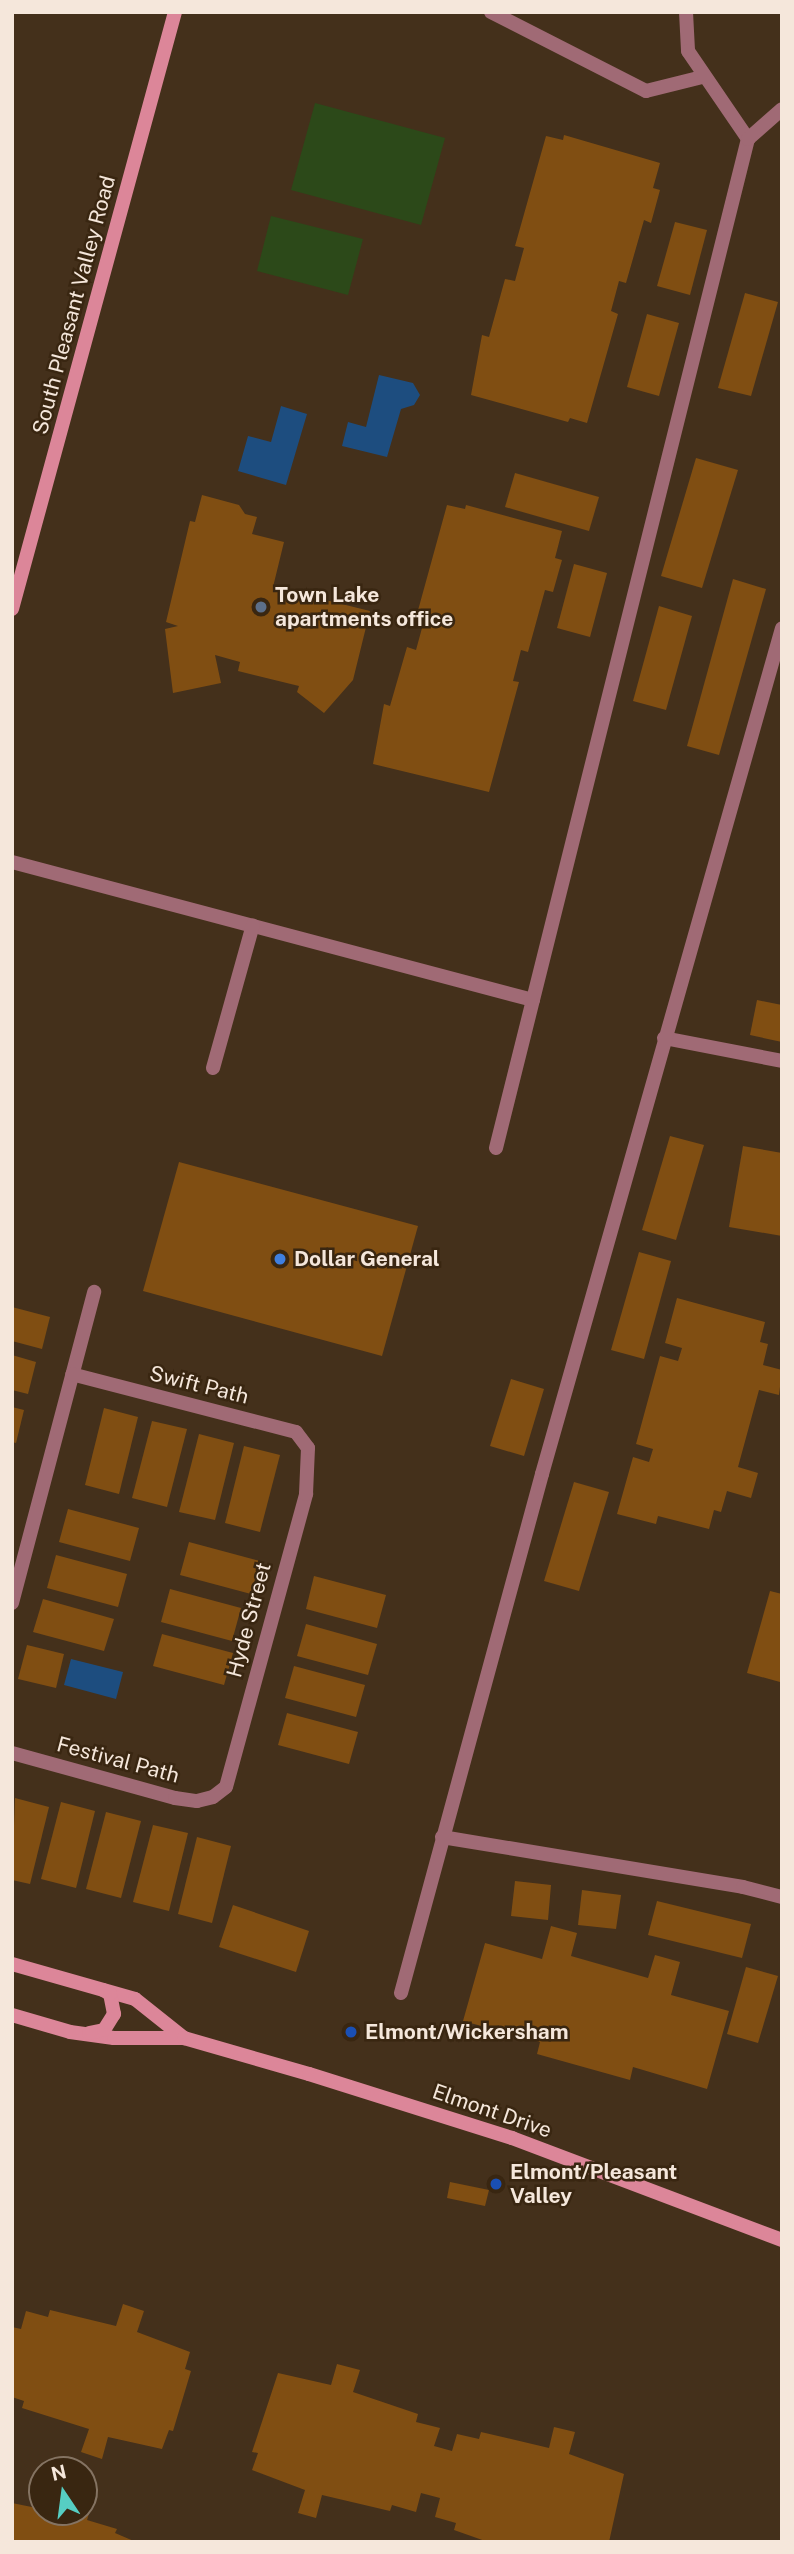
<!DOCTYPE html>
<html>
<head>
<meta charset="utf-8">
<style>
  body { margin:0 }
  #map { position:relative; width:794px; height:2554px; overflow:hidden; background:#44301b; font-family:"Public Sans",sans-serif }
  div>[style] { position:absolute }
  .green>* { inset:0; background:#2c4919 }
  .water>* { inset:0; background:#1d4d7f }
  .building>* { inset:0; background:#804e12 }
  .lane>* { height:14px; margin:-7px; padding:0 7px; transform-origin:7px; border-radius:7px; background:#a06a75 }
  .secondary>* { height:14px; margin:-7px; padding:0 7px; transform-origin:7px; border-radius:7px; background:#dc8699 }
  .dots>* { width:19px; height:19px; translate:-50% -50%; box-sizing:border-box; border:4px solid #392611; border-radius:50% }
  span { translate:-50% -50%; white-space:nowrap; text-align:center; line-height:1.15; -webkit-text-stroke:5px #392611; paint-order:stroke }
  .street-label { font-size:21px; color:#f5e7db }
  .poi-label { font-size:21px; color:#f5e7db; font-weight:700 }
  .left { translate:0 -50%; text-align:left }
  .frame { position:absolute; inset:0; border:14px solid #f5e7db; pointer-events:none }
  .north { position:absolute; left:28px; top:2456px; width:70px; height:70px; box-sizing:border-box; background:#392611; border:2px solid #847362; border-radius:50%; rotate:347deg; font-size:19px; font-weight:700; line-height:28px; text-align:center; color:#f5e7db }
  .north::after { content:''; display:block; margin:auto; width:24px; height:32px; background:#56cec3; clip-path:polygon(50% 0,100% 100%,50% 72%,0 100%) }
</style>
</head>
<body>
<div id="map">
  <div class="green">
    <div style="clip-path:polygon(315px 103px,445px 138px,421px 225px,291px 190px)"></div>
    <div style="clip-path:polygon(271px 216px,363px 239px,348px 295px,257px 271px)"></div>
  </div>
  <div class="water">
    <div style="clip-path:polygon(379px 375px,413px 383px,420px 395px,414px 405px,401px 409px,387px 457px,342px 446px,348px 422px,366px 427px)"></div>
    <div style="clip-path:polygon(281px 406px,307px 414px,286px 485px,238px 471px,248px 436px,271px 442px)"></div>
    <div style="clip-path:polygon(71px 1659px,123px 1672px,116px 1699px,64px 1685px)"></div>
  </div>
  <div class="building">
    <div style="clip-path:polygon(564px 135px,660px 163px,653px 188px,660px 190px,651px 223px,644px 220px,626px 283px,619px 281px,611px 311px,618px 314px,587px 423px,570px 418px,568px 422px,471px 395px,482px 335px,489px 337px,505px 279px,515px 281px,524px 248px,515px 246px,546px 136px,563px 140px)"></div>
    <div style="clip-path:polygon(675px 222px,707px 230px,690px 295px,657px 286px)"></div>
    <div style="clip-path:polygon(745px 293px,778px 302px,751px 396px,718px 388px)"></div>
    <div style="clip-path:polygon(647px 314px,679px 323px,659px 396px,627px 387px)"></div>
    <div style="clip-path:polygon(696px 458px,738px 470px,702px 588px,661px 576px)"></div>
    <div style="clip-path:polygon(515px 473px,599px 497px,589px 531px,505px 507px)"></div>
    <div style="clip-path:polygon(202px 495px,239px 505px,245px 514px,257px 517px,252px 534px,284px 542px,273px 587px,370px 611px,353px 680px,324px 713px,297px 692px,299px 686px,238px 671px,240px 662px,215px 655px,221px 683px,173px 693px,165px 629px,178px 626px,166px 622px,190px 521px,195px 522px)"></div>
    <div style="clip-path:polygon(447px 505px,465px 509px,466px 505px,562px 531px,555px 558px,562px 560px,553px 592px,545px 590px,528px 652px,521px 650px,513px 681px,519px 682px,489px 792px,373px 764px,384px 704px,390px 706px,407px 647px,416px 650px,425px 617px,417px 614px)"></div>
    <div style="clip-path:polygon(574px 564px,607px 573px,590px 637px,557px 628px)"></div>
    <div style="clip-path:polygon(733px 579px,766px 589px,719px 755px,687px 746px)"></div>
    <div style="clip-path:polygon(659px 606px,692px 616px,666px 710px,633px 701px)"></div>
    <div style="clip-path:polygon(757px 1000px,782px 1005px,782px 1042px,750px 1035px)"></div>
    <div style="clip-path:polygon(670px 1136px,704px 1145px,676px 1240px,642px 1230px)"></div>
    <div style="clip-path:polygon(743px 1146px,782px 1153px,782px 1236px,729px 1227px)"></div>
    <div style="clip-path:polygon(179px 1162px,418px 1226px,382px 1356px,143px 1291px)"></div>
    <div style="clip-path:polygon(639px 1252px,671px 1261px,644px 1359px,611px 1350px)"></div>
    <div style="clip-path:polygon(677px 1298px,765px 1322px,760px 1342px,768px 1344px,763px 1365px,782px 1370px,779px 1395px,759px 1390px,738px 1467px,758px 1473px,751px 1498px,727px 1491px,721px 1512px,714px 1510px,709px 1529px,658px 1516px,656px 1524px,617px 1514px,633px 1457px,649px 1462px,653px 1449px,636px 1444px,660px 1356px,678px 1361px,682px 1348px,665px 1343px)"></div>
    <div style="clip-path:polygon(12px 1307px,50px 1317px,42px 1349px,12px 1341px)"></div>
    <div style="clip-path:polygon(12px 1355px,36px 1362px,28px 1394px,12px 1390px)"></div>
    <div style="clip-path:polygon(511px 1379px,544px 1389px,524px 1456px,490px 1446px)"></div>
    <div style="clip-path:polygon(12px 1407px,24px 1410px,16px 1443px,12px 1442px)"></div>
    <div style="clip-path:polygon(104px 1408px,138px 1417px,119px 1494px,85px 1485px)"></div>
    <div style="clip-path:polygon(152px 1421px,187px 1429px,167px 1507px,132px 1498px)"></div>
    <div style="clip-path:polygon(199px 1434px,234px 1443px,215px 1520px,179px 1512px)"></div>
    <div style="clip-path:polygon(244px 1446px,280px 1455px,260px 1532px,225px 1523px)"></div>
    <div style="clip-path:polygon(574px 1482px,609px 1492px,579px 1591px,544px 1581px)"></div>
    <div style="clip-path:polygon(68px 1509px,139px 1528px,130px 1561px,59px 1542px)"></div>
    <div style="clip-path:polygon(189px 1542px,260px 1561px,251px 1594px,180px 1575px)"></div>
    <div style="clip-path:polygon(56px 1555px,127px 1574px,118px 1607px,47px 1588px)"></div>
    <div style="clip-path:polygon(314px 1576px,386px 1595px,377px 1628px,306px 1609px)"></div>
    <div style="clip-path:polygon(170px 1589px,241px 1608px,232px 1641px,161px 1622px)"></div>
    <div style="clip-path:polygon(770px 1591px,782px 1594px,780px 1682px,747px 1673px)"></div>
    <div style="clip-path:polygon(43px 1599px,114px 1619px,104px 1651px,33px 1632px)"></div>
    <div style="clip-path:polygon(306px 1624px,377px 1644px,368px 1675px,297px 1656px)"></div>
    <div style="clip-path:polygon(162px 1634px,233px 1653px,224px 1685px,153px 1666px)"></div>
    <div style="clip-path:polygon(27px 1645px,64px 1654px,56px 1688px,18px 1679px)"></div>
    <div style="clip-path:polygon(294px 1666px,365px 1685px,356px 1717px,285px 1698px)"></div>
    <div style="clip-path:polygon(287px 1713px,358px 1732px,349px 1764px,278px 1745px)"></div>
    <div style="clip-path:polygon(15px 1798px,49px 1807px,30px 1884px,12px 1880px)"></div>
    <div style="clip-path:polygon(61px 1802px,95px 1811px,76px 1888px,41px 1879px)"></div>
    <div style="clip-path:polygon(106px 1812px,141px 1821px,121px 1898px,86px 1889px)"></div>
    <div style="clip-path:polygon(153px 1825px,188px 1833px,169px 1911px,133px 1902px)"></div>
    <div style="clip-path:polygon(197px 1837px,231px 1846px,212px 1923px,178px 1914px)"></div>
    <div style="clip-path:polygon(515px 1881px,551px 1885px,548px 1920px,511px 1916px)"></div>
    <div style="clip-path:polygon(582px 1890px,621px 1895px,616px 1929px,578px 1925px)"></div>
    <div style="clip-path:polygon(657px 1901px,751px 1924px,742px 1958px,648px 1935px)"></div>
    <div style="clip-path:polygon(233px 1905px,309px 1931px,296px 1972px,219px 1947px)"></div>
    <div style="clip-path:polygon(551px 1926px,577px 1933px,571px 1956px,648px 1978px,655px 1955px,680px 1962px,671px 1995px,729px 2011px,707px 2089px,633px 2067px,630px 2080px,537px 2054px,540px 2042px,463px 2021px,485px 1943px,542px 1959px)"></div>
    <div style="clip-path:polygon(746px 1967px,778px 1976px,758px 2043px,727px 2034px)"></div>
    <div style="clip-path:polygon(450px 2182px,489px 2190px,485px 2206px,447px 2198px)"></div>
    <div style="clip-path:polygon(123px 2304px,144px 2311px,137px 2332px,190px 2352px,185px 2369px,191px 2371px,173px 2431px,169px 2430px,162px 2449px,108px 2437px,102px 2459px,81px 2452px,89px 2429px,22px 2408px,24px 2401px,12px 2397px,12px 2327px,21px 2329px,26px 2311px,48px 2317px,50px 2310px,116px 2326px)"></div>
    <div style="clip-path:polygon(337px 2364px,360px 2370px,353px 2392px,418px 2414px,416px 2422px,440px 2428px,434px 2446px,452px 2451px,457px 2434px,479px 2439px,481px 2432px,549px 2448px,554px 2427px,575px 2432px,569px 2454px,624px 2474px,609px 2542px,488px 2542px,454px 2530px,456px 2523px,435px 2517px,440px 2498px,421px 2493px,416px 2512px,392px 2505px,390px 2511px,322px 2495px,316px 2518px,298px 2513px,305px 2490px,252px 2470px,258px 2453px,252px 2452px,278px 2373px,331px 2385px)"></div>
    <div style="clip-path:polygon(84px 2497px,93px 2500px,87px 2520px,117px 2529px,115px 2533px,136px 2542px,12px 2542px,12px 2503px,66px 2514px,84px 2512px)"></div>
  </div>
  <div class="lane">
    <div style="left:491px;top:12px;width:174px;rotate:27deg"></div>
    <div style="left:646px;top:91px;width:58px;rotate:-14deg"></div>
    <div style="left:686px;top:12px;width:39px;rotate:87deg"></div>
    <div style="left:688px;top:51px;width:107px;rotate:55.7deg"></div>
    <div style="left:12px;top:862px;width:539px;rotate:14.84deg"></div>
    <div style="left:664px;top:1038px;width:120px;rotate:11deg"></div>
    <div style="left:213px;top:1068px;width:148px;rotate:-74.4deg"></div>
    <div style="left:496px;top:1148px;width:1040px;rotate:-75.98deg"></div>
    <div style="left:748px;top:139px;width:45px;rotate:-41.4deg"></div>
    <div style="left:12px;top:1603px;width:322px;rotate:-75.2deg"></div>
    <div style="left:12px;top:1753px;width:169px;rotate:15.4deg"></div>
    <div style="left:175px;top:1798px;width:22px;rotate:8deg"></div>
    <div style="left:197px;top:1801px;width:16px;rotate:-14deg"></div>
    <div style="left:213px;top:1797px;width:16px;rotate:-38deg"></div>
    <div style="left:226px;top:1787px;width:304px;rotate:-74.7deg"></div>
    <div style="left:306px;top:1494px;width:46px;rotate:-87.5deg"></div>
    <div style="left:308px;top:1448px;width:20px;rotate:-127deg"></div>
    <div style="left:296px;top:1432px;width:231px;rotate:-165.5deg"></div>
    <div style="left:442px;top:1837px;width:305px;rotate:9.4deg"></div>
    <div style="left:743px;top:1887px;width:40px;rotate:14.4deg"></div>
    <div style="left:401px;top:1993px;width:538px;rotate:-74.8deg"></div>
    <div style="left:542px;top:1474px;width:879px;rotate:-74.16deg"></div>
  </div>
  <div class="secondary">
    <div style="left:12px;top:609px;width:619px;rotate:-74.73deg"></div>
    <div style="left:12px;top:1964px;width:128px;rotate:15.9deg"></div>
    <div style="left:135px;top:1999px;width:63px;rotate:38.5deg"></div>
    <div style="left:12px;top:2015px;width:60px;rotate:16.3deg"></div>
    <div style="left:70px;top:2032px;width:44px;rotate:7.8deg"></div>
    <div style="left:114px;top:2038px;width:70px"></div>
    <div style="left:184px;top:2038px;width:130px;rotate:16.1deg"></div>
    <div style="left:309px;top:2074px;width:213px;rotate:17.5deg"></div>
    <div style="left:512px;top:2138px;width:289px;rotate:20.7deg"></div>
    <div style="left:89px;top:2033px;width:15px;rotate:-11deg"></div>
    <div style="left:104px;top:2030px;width:19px;rotate:-58deg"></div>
    <div style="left:114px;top:2014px;width:20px;rotate:-101deg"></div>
    <div style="left:110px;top:1994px;width:8px;rotate:-150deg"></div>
  </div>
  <div class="dots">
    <div style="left:261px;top:607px;background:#5c6f8a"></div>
    <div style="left:280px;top:1259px;background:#3f7fe0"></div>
    <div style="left:351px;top:2032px;background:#1a4fb4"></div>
    <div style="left:496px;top:2184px;background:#1a4fb4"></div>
  </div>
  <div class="street-label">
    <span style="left:74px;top:305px;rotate:-75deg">South Pleasant Valley Road</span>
    <span style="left:199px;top:1385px;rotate:14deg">Swift Path</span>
    <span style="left:249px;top:1620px;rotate:-75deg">Hyde Street</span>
    <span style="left:118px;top:1760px;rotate:15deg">Festival Path</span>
    <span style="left:492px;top:2111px;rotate:19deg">Elmont Drive</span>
  </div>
  <div class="poi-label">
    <span class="left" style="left:275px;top:607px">Town Lake<br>apartments office</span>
    <span class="left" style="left:294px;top:1259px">Dollar General</span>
    <span class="left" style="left:365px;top:2032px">Elmont/Wickersham</span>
    <span class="left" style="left:510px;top:2184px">Elmont/Pleasant<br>Valley</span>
  </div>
  <div class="frame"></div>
  <div class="north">N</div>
</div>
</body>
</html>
